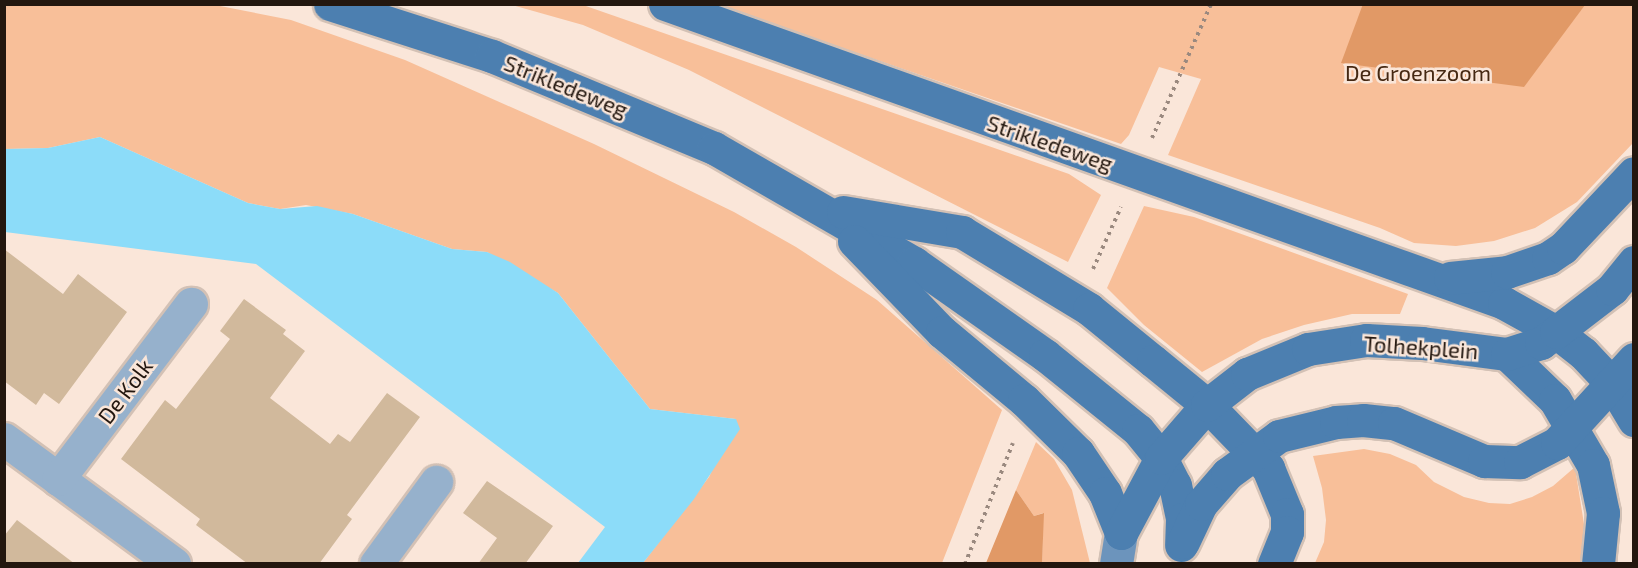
<!DOCTYPE html>
<html>
<head>
<meta charset="utf-8">
<style>
  body { margin:0 }
  #map { position:relative; width:1638px; height:568px; overflow:hidden; background:#fae6d9; font-family:"Exo 2",sans-serif }
  div>[style] { position:absolute }
  .green>* { inset:0; background:#f8bf99 }
  .forest>* { inset:0; background:#e19966 }
  .water>* { inset:0; background:#8cdcf9 }
  .building>* { inset:0; background:#d1b99c }
  .path>* { height:4px; margin-top:-2px; transform-origin:0; background:repeating-linear-gradient(90deg,#9a897f 0 3px,transparent 0 7.5px) }
  .roads { filter:drop-shadow(2px 0 #d3c1b5) drop-shadow(-2px 0 #d3c1b5) drop-shadow(0 2px #d3c1b5) drop-shadow(0 -2px #d3c1b5) }
  .street>* { height:33px; margin:-16.5px; padding:0 16.5px; transform-origin:16.5px; border-radius:16.5px; background:#96b1cc }
  .secondary>* { height:33px; margin:-16.5px; padding:0 16.5px; transform-origin:16.5px; border-radius:16.5px; background:#6c94bc }
  .primary>* { height:33px; margin:-16.5px; padding:0 16.5px; transform-origin:16.5px; border-radius:16.5px; background:#4c7fb0 }
  span { translate:-50% -50%; white-space:nowrap; text-align:center; line-height:1.15; -webkit-text-stroke:5px #fae6d9; paint-order:stroke }
  .park-label { font-size:22px; color:#452812 }
  .street-label { font-size:22px; color:#23170f }
  .frame { position:absolute; inset:0; border:6px solid #23170f; pointer-events:none }
</style>
</head>
<body>
<div id="map">
  <div class="green">
    <div style="clip-path:polygon(5px 5px,215px 5px,291px 20px,405px 60px,594px 144px,734px 212px,796px 247px,877px 300px,1002px 410px,942px 563px,643px 563px,709px 477px,736px 419px,650px 409px,558px 293px,487px 252px,452px 249px,353px 214px,306px 205px,280px 209px,248px 203px,100px 137px,48px 148px,5px 149px)"></div>
    <div style="clip-path:polygon(512px 5px,583px 5px,1069px 174px,1101px 195px,1068px 262px,689px 70px,583px 25px)"></div>
    <div style="clip-path:polygon(717px 5px,1633px 5px,1633px 143px,1577px 202px,1535px 228px,1494px 241px,1456px 246px,1414px 243px,1380px 228px,1168px 155px,1201px 79px,1159px 67px,1129px 135px,1121px 144px)"></div>
    <div style="clip-path:polygon(1144px 206px,1194px 217px,1408px 294px,1400px 314px,1352px 314px,1304px 325px,1262px 339px,1202px 372px,1144px 325px,1107px 288px)"></div>
    <div style="clip-path:polygon(1036px 442px,1054px 459px,1072px 490px,1090px 563px,1042px 563px,1043px 513px,1034px 516px,1016px 490px)"></div>
    <div style="clip-path:polygon(1364px 449px,1390px 454px,1416px 465px,1434px 482px,1464px 497px,1489px 503px,1510px 504px,1532px 497px,1553px 486px,1575px 467px,1586px 537px,1582px 563px,1315px 563px,1324px 542px,1326px 520px,1322px 488px,1313px 456px)"></div>
  </div>
  <div class="forest">
    <div style="clip-path:polygon(1363px 4px,1585px 4px,1585px 5px,1524px 87px,1341px 63px)"></div>
    <div style="clip-path:polygon(1016px 490px,1034px 516px,1044px 513px,1042px 563px,986px 563px)"></div>
  </div>
  <div class="water">
    <div style="clip-path:polygon(100px 137px,248px 203px,280px 209px,317px 206px,353px 214px,452px 249px,487px 252px,510px 262px,558px 293px,650px 409px,736px 419px,740px 429px,694px 499px,643px 563px,578px 563px,605px 527px,256px 264px,5px 232px,5px 149px,48px 148px)"></div>
  </div>
  <div class="building">
    <div style="clip-path:polygon(4px 249px,63px 294px,78px 274px,127px 312px,59px 404px,44px 393px,36px 405px,4px 381px)"></div>
    <div style="clip-path:polygon(244px 299px,286px 330px,283px 334px,305px 351px,270px 398px,330px 444px,338px 434px,350px 442px,387px 393px,420px 417px,347px 515px,352px 519px,319px 564px,248px 564px,196px 525px,200px 519px,121px 459px,165px 400px,176px 409px,230px 339px,220px 331px)"></div>
    <div style="clip-path:polygon(487px 481px,553px 526px,525px 564px,478px 564px,497px 538px,463px 513px)"></div>
    <div style="clip-path:polygon(17px 520px,75px 564px,4px 564px,4px 536px)"></div>
  </div>
  <div class="path">
    <div style="left:1152px;top:138px;width:146px;rotate:-66.2deg"></div>
    <div style="left:1093px;top:269px;width:68px;rotate:-65.7deg"></div>
    <div style="left:965px;top:564px;width:130px;rotate:-68.4deg"></div>
  </div>
  <div class="roads">
    <div class="street">
      <div style="left:4px;top:439px;width:211px;rotate:36.3deg"></div>
      <div style="left:58px;top:479px;width:220px;rotate:-52.8deg"></div>
      <div style="left:376px;top:564px;width:102px;rotate:-53.8deg"></div>
    </div>
    <div class="secondary">
      <div style="left:1116px;top:564px;width:31px;rotate:-81deg"></div>
    </div>
    <div class="primary">
      <div style="left:330px;top:4px;width:170px;rotate:17.8deg"></div>
      <div style="left:492px;top:56px;width:240px;rotate:22.5deg"></div>
      <div style="left:714px;top:148px;width:231px;rotate:29.9deg"></div>
      <div style="left:914px;top:263px;width:160px;rotate:35.1deg"></div>
      <div style="left:1045px;top:355px;width:119px;rotate:38.9deg"></div>
      <div style="left:1138px;top:430px;width:36px;rotate:51deg"></div>
      <div style="left:1161px;top:458px;width:30px;rotate:63deg"></div>
      <div style="left:1175px;top:485px;width:35px;rotate:78deg"></div>
      <div style="left:1182px;top:519px;width:26px;rotate:92deg"></div>
      <div style="left:665px;top:4px;width:891px;rotate:19.61deg"></div>
      <div style="left:1504px;top:303px;width:60px;rotate:29.1deg"></div>
      <div style="left:1556px;top:332px;width:34px;rotate:38deg"></div>
      <div style="left:1583px;top:353px;width:44px;rotate:46.8deg"></div>
      <div style="left:1613px;top:385px;width:41px;rotate:59deg"></div>
      <div style="left:843px;top:212px;width:121px;rotate:9.5deg"></div>
      <div style="left:962px;top:232px;width:149px;rotate:31.2deg"></div>
      <div style="left:1089px;top:309px;width:82px;rotate:39.1deg"></div>
      <div style="left:1153px;top:361px;width:70px;rotate:39.2deg"></div>
      <div style="left:1207px;top:405px;width:88px;rotate:45.9deg"></div>
      <div style="left:1268px;top:468px;width:50px;rotate:67.6deg"></div>
      <div style="left:1287px;top:514px;width:18px;rotate:90deg"></div>
      <div style="left:1287px;top:532px;width:35px;rotate:112deg"></div>
      <div style="left:854px;top:241px;width:127px;rotate:46deg"></div>
      <div style="left:942px;top:332px;width:107px;rotate:39.7deg"></div>
      <div style="left:1024px;top:400px;width:76px;rotate:44.5deg"></div>
      <div style="left:1078px;top:453px;width:48px;rotate:56deg"></div>
      <div style="left:1105px;top:493px;width:43px;rotate:68.2deg"></div>
      <div style="left:1450px;top:278px;width:57px;rotate:-6deg"></div>
      <div style="left:1507px;top:272px;width:43px;rotate:-18.9deg"></div>
      <div style="left:1548px;top:258px;width:18px;rotate:-34deg"></div>
      <div style="left:1563px;top:248px;width:103px;rotate:-46.6deg"></div>
      <div style="left:1507px;top:354px;width:66px;rotate:43.8deg"></div>
      <div style="left:1555px;top:400px;width:75px;rotate:59.7deg"></div>
      <div style="left:1593px;top:465px;width:49px;rotate:78.2deg"></div>
      <div style="left:1603px;top:513px;width:51px;rotate:95.6deg"></div>
      <div style="left:1121px;top:533px;width:85px;rotate:-61.9deg"></div>
      <div style="left:1161px;top:458px;width:70px;rotate:-49deg"></div>
      <div style="left:1207px;top:405px;width:51px;rotate:-37.8deg"></div>
      <div style="left:1247px;top:374px;width:66px;rotate:-22.3deg"></div>
      <div style="left:1308px;top:349px;width:59px;rotate:-8.8deg"></div>
      <div style="left:1366px;top:340px;width:56px;rotate:3.1deg"></div>
      <div style="left:1422px;top:343px;width:86px;rotate:7.4deg"></div>
      <div style="left:1507px;top:354px;width:36px;rotate:-18deg"></div>
      <div style="left:1541px;top:343px;width:19px;rotate:-36deg"></div>
      <div style="left:1556px;top:332px;width:71px;rotate:-37.5deg"></div>
      <div style="left:1612px;top:289px;width:35px;rotate:-51deg"></div>
      <div style="left:1183px;top:542px;width:42px;rotate:-64.7deg"></div>
      <div style="left:1201px;top:504px;width:40px;rotate:-49deg"></div>
      <div style="left:1227px;top:474px;width:64px;rotate:-36.2deg"></div>
      <div style="left:1279px;top:436px;width:59px;rotate:-13.8deg"></div>
      <div style="left:1336px;top:422px;width:27px;rotate:-4deg"></div>
      <div style="left:1363px;top:420px;width:31px;rotate:6deg"></div>
      <div style="left:1394px;top:423px;width:98px;rotate:22.9deg"></div>
      <div style="left:1484px;top:461px;width:36px;rotate:2deg"></div>
      <div style="left:1520px;top:462px;width:42px;rotate:-27.2deg"></div>
      <div style="left:1557px;top:443px;width:114px;rotate:-47.5deg"></div>
    </div>
  </div>
  <div class="park-label">
    <span style="left:1418px;top:73px">De Groenzoom</span>
  </div>
  <div class="street-label">
    <span style="left:566px;top:86px;rotate:22deg">Strikledeweg</span>
    <span style="left:1050px;top:143px;rotate:19deg">Strikledeweg</span>
    <span style="left:1421px;top:347px;rotate:4deg">Tolhekplein</span>
    <span style="left:125px;top:391px;rotate:-53deg">De Kolk</span>
  </div>
  <div class="frame"></div>
</div>
</body>
</html>
